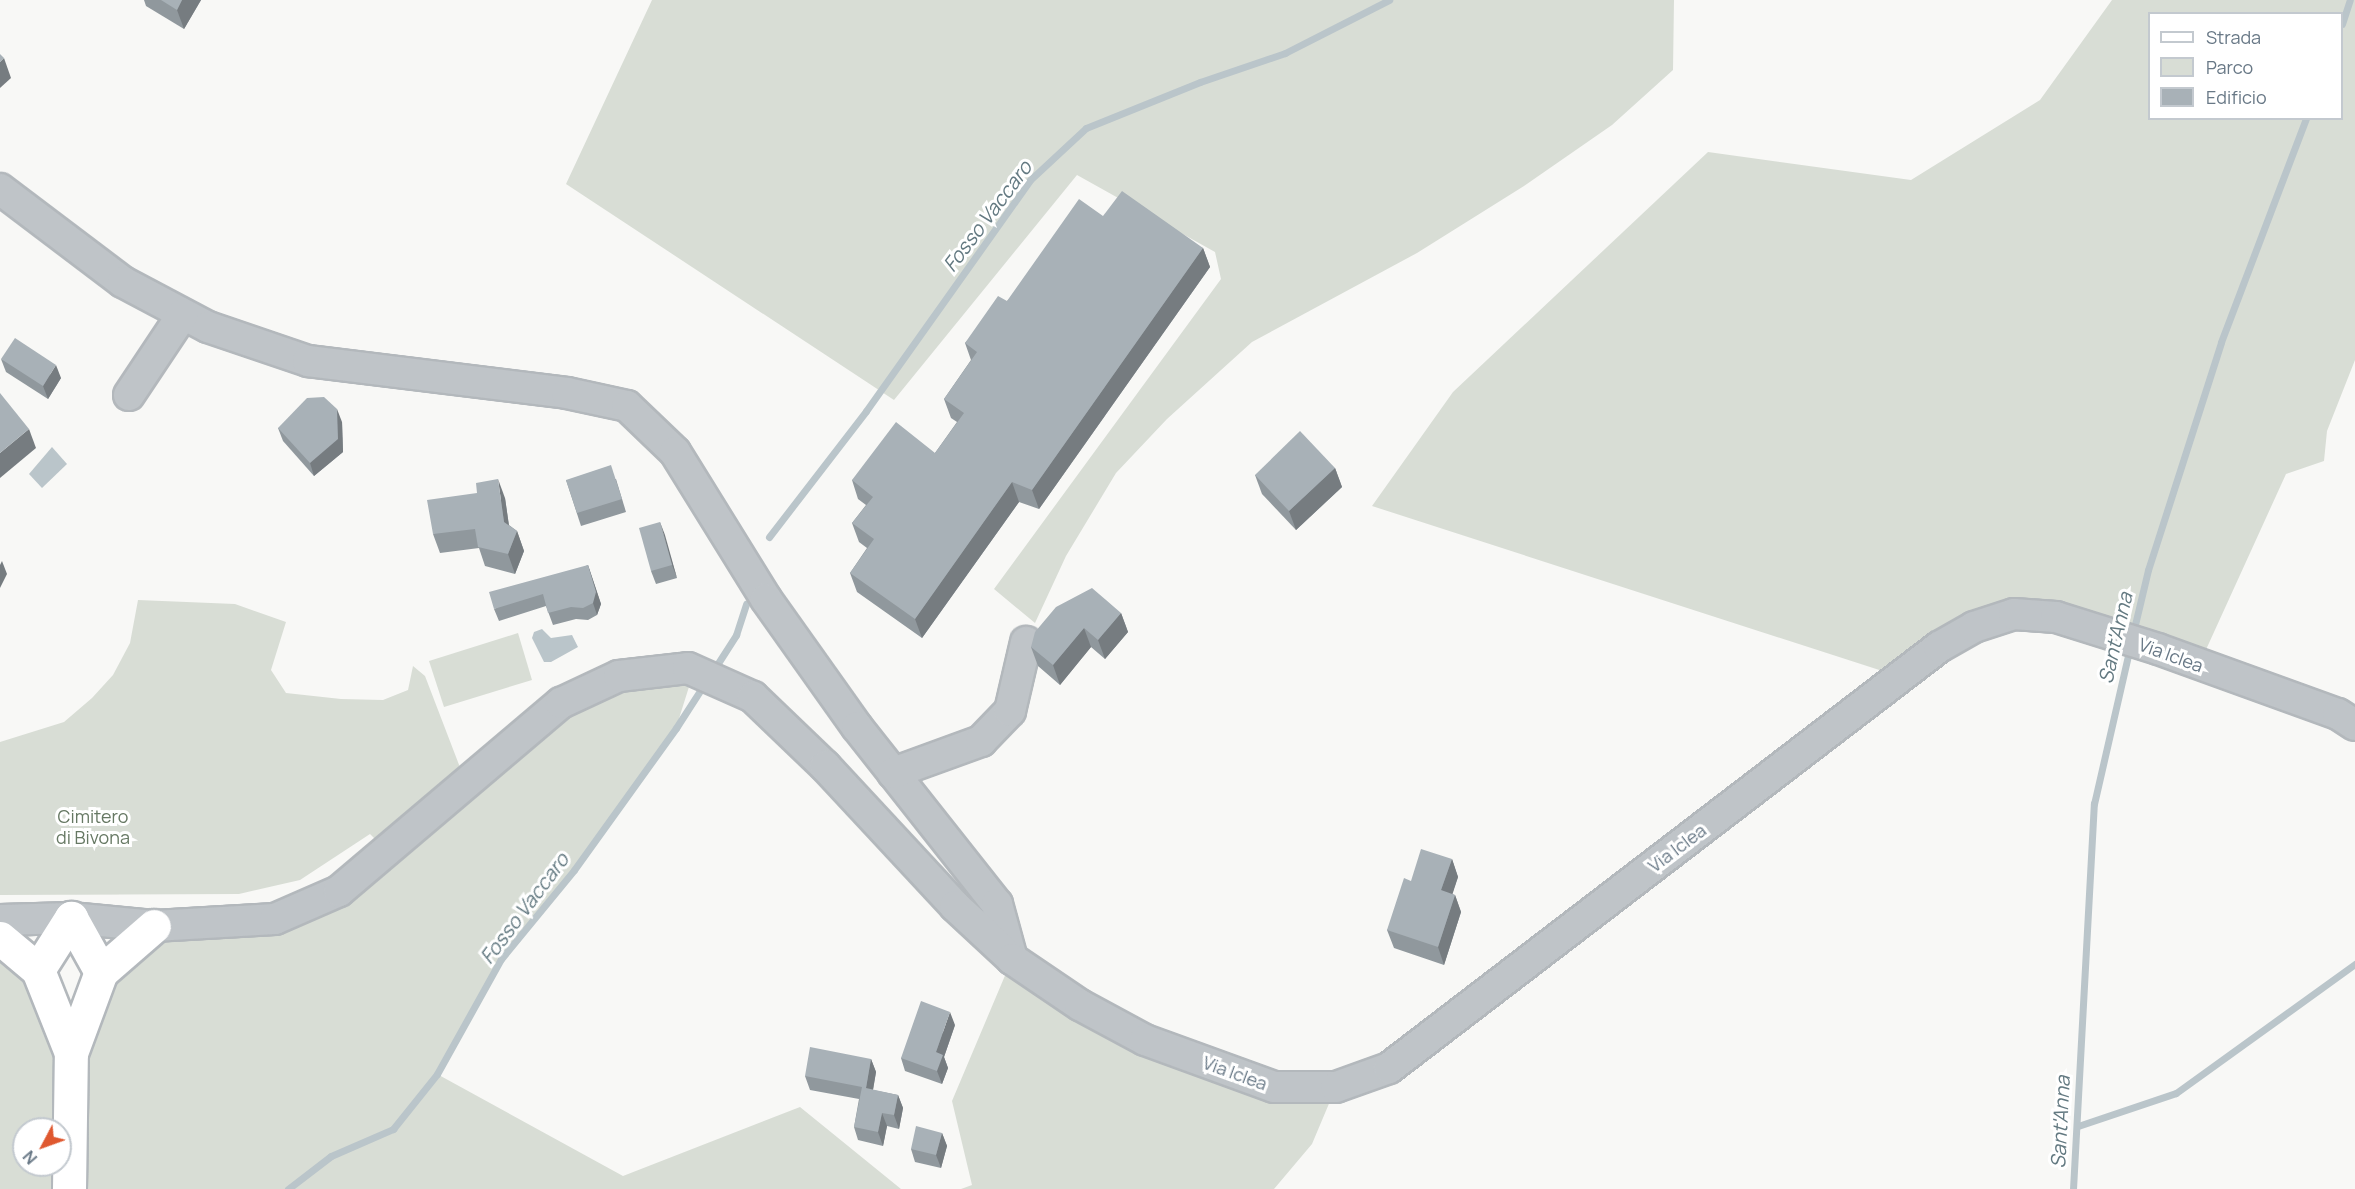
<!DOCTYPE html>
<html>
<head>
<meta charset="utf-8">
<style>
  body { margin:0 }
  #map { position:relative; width:2355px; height:1189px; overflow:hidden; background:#f8f8f6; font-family:Manrope,sans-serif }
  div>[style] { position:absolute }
  .green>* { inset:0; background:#d8ddd5 }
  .water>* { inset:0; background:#bac5ca }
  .stream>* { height:7px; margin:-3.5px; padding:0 3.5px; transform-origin:3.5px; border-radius:3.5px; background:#bac5ca }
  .roads { filter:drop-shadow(2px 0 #b3b8bc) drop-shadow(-2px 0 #b3b8bc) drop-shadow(0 2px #b3b8bc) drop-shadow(0 -2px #b3b8bc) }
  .minor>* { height:30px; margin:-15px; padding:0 15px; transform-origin:15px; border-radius:15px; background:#bfc4c8 }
  .major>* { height:33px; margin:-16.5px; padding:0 16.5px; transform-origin:16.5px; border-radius:16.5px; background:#fff }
  .wall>* { inset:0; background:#90989d }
  .shaded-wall>* { inset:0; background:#767c80 }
  .building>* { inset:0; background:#a8b1b7 }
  span { translate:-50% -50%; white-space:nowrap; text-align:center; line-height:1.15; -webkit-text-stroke:6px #fff; paint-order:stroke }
  .street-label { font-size:18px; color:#687886 }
  .park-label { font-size:18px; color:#667863 }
  .water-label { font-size:20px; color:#637981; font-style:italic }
  .legend { position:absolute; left:2148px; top:12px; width:195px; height:108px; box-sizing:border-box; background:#fff; border:2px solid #c3c9cf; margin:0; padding:8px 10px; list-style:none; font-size:18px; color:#687886 }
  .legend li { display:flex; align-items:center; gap:12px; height:30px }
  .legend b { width:30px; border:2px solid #c3c9cf }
  .north { position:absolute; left:12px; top:1117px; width:60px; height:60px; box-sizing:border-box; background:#fff; border:2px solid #c3c9cf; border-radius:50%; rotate:229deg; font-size:16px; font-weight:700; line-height:24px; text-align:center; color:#687886 }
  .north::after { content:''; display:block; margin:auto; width:21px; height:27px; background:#df582f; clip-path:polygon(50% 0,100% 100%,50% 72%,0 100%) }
</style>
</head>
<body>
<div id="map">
  <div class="green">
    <div style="clip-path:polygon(652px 0,1674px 0,1673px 70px,1612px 125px,1524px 186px,1417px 253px,1252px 342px,1167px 419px,1116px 473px,1066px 556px,1035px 623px,994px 589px,1221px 279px,1215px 252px,1077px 175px,894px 400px,566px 184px)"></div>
    <div style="clip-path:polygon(evenodd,2112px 0,2355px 0,2355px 360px,2327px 431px,2324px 461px,2286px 474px,2199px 665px,2014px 614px,1901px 677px,1372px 506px,1453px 392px,1708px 152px,1911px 180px,2040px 100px,2112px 0,2150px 14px,2342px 14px,2342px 118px,2150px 118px,2150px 14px)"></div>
    <div style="clip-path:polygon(evenodd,138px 600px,235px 604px,286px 622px,271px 670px,286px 693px,341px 699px,383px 700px,408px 690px,413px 666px,425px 676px,466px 783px,561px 703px,694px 671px,676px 728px,574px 870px,501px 959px,437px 1074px,623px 1176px,800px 1107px,901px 1189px,0 1189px,0 938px,71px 1052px,101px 972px,154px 926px,275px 919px,386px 850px,370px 834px,300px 880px,239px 894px,0 895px,0 742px,64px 722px,92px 698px,113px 675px,130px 643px,138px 600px,24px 1129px,60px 1129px,60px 1165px,24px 1165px,24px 1129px)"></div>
    <div style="clip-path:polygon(518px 633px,532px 680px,444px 707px,429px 661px)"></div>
    <div style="clip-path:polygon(1012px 959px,1146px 1040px,1336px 1087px,1312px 1144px,1274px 1189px,961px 1189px,972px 1185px,952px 1101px)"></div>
  </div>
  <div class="water">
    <div style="clip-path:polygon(52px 447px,67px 464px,42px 488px,29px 474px)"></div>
    <div style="clip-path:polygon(542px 629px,551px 638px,572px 635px,578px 647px,551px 662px,544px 662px,532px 638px,534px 632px)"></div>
  </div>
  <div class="stream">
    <div style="left:2342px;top:24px;width:25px;rotate:-72deg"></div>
    <div style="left:769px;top:537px;width:159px;rotate:-52.4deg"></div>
    <div style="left:866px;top:411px;width:283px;rotate:-54.6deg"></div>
    <div style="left:1030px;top:180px;width:76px;rotate:-42.9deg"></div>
    <div style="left:1086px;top:128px;width:123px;rotate:-22deg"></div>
    <div style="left:1200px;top:82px;width:90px;rotate:-18.8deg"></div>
    <div style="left:1285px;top:53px;width:117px;rotate:-27deg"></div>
    <div style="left:2133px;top:633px;width:65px;rotate:-76.6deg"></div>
    <div style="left:2148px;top:570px;width:239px;rotate:-72.2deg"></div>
    <div style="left:2221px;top:342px;width:240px;rotate:-69.2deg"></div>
    <div style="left:713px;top:671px;width:43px;rotate:-57.4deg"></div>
    <div style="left:736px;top:635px;width:33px;rotate:-72deg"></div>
    <div style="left:2078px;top:1126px;width:103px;rotate:-18.6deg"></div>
    <div style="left:2176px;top:1093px;width:221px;rotate:-35.8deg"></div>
    <div style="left:288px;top:1189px;width:54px;rotate:-37.5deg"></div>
    <div style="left:331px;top:1156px;width:68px;rotate:-23.5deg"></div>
    <div style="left:393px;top:1129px;width:70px;rotate:-51.3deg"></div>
    <div style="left:437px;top:1074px;width:132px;rotate:-60.9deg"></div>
    <div style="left:501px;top:959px;width:115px;rotate:-50.6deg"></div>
    <div style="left:574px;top:870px;width:175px;rotate:-54.3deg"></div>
    <div style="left:676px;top:728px;width:54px;rotate:-57.2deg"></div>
    <div style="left:2073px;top:1189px;width:386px;rotate:-86.9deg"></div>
    <div style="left:2094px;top:804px;width:161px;rotate:-77.1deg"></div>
  </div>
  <div class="roads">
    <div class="minor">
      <div style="left:0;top:189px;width:154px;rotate:37.1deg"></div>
      <div style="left:123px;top:282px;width:96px;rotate:27.9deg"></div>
      <div style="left:208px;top:327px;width:106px;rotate:18.8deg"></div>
      <div style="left:308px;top:361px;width:261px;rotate:7deg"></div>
      <div style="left:567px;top:393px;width:61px;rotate:12.2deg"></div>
      <div style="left:627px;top:406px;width:66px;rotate:43.8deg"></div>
      <div style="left:675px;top:452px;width:173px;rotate:58.2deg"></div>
      <div style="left:766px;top:599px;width:157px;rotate:54.6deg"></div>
      <div style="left:857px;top:727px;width:226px;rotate:51.7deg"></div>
      <div style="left:997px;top:904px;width:57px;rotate:74.7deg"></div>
      <div style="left:129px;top:395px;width:97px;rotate:-56.3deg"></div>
      <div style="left:893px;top:773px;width:94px;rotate:-20deg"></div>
      <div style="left:981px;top:741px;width:42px;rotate:-46deg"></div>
      <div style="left:1010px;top:711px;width:71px;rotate:-76.9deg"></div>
      <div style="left:0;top:920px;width:71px;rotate:-1.6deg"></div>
      <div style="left:71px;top:918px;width:83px;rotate:5.5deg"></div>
      <div style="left:154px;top:926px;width:121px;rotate:-3.3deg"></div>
      <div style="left:275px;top:919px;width:70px;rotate:-23.6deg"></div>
      <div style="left:339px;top:891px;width:291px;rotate:-40.3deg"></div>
      <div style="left:561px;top:703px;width:64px;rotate:-25deg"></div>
      <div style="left:619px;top:676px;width:69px;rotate:-6.6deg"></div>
      <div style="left:688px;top:668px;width:71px;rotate:24deg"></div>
      <div style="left:753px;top:697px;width:100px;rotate:43.8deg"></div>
      <div style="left:825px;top:766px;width:191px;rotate:47.1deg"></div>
      <div style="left:955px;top:906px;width:78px;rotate:42.9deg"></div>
      <div style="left:1012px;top:959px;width:82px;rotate:34.1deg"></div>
      <div style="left:1080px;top:1005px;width:74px;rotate:28.3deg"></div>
      <div style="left:1145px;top:1040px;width:137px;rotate:20deg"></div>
      <div style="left:1274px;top:1087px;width:62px"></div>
      <div style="left:1336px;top:1087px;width:56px;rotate:-19.7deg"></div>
      <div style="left:1389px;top:1068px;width:693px;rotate:-37.43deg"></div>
      <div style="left:1939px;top:647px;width:40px;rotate:-29.7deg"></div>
      <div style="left:1974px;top:627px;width:42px;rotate:-18deg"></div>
      <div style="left:2014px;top:614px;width:42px;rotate:4.1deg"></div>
      <div style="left:2056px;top:617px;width:107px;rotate:17.4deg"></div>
      <div style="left:2158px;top:649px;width:191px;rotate:19.9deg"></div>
      <div style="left:2338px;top:714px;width:20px;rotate:33deg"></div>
    </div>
    <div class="major">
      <div style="left:0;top:938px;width:50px;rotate:40.1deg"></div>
      <div style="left:38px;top:970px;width:89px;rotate:68.3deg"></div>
      <div style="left:38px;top:970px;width:62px;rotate:-57.6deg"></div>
      <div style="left:71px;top:918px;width:62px;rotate:60.9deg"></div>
      <div style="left:69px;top:1189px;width:136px;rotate:-89.2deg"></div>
      <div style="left:71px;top:1053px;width:86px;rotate:-69.7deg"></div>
      <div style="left:101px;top:972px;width:70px;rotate:-41deg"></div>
    </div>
  </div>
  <div class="wall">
    <div style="clip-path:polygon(144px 0,201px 0,184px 29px,146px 6px)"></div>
    <div style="clip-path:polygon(1103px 216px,1203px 248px,1210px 267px,1039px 509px,1019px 502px,922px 638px,857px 592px,850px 573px,867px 548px,859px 542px,852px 523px,866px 505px,858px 499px,852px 480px,935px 453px,957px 422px,951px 418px,944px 399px,971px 360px,965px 343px,1007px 301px)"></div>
    <div style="clip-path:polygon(1px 359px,61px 378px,48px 399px,6px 372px)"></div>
    <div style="clip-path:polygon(342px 422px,343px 452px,314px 476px,283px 441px,278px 428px)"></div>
    <div style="clip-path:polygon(1335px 468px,1342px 487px,1296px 530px,1262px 494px,1255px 475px)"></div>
    <div style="clip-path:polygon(616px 479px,626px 512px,581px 526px,566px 480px)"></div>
    <div style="clip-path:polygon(505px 498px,509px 525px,517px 531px,524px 551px,515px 574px,485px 566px,479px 548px,440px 553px,433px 534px)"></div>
    <div style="clip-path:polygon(660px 522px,677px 578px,656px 584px,651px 571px)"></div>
    <div style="clip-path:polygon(588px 565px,601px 604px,597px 615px,588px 620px,576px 619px,553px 625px,546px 606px,499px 621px,494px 609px)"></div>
    <div style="clip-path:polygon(1121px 613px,1128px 632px,1105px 659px,1091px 647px,1060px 685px,1038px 666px,1031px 647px)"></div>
    <div style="clip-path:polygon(1452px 859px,1458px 877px,1452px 894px,1455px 895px,1461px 912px,1444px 965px,1394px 948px,1387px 930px)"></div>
    <div style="clip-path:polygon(955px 1025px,944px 1057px,948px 1068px,942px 1084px,905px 1071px,901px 1058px)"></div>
    <div style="clip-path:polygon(871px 1059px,876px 1072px,873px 1090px,898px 1095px,903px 1108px,899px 1129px,887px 1126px,883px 1146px,858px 1140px,854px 1127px,859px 1099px,810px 1090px,805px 1076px)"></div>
    <div style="clip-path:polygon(942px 1133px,947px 1146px,941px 1168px,915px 1162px,911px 1149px)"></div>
  </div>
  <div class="shaded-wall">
    <div style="clip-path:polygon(182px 0,201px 0,184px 29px,177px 10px)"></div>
    <div style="clip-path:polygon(4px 58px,11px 78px,0 88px,0 62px)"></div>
    <div style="clip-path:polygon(1203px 248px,1210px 267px,1039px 509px,1032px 490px)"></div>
    <div style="clip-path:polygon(56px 365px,61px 378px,48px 399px,43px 386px)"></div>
    <div style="clip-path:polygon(337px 409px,342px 422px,343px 452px,314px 476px,310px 463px)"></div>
    <div style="clip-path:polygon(29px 429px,36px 448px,0 478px,0 453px)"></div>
    <div style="clip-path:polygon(1335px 468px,1342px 487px,1296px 530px,1289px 511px)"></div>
    <div style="clip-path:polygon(498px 479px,505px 498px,511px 541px,504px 522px)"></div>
    <div style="clip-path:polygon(1012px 482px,1019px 502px,922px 638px,915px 619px)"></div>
    <div style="clip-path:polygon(660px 522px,665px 535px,677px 578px,672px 565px)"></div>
    <div style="clip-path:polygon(517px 531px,524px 551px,515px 574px,508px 554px)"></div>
    <div style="clip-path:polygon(2px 561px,7px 574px,0 588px,0 565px)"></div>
    <div style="clip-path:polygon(588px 565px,601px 604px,597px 615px,593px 603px)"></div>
    <div style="clip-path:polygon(1121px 613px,1128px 632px,1105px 659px,1098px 640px)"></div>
    <div style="clip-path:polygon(1084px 628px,1091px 647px,1060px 685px,1053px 665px)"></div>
    <div style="clip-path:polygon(1452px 859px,1458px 877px,1448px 908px,1441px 890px)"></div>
    <div style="clip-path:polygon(1455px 895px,1461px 912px,1444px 965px,1438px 947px)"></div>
    <div style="clip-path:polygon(950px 1012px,955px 1025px,944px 1057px,948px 1068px,942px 1084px,937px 1071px,936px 1052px)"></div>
    <div style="clip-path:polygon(871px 1059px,876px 1072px,871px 1101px,866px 1088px)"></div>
    <div style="clip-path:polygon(898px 1095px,903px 1108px,899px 1129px,894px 1115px)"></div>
    <div style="clip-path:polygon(882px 1113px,887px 1126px,883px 1146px,878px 1132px)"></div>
    <div style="clip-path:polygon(942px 1133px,947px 1146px,941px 1168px,936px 1155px)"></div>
  </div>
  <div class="building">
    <div style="clip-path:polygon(161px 0,182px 0,177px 10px)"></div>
    <div style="clip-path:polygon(0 54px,4px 58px,0 62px)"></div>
    <div style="clip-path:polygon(1122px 191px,1203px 248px,1032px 490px,1012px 482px,915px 619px,850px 573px,874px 539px,852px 523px,873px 497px,852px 480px,896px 422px,935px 453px,964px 413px,944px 399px,977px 352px,965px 343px,998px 296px,1007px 301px,1079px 199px,1103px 216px)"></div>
    <div style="clip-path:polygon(15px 338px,56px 365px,43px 386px,1px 359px)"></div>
    <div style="clip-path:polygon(0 393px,29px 429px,0 453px)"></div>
    <div style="clip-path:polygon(324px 397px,337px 409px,338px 439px,310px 463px,278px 428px,307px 398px)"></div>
    <div style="clip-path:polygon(1300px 431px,1335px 468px,1289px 511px,1255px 475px)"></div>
    <div style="clip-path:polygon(611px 465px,622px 499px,577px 513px,566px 480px)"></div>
    <div style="clip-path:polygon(498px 479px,504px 522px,517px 531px,508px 554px,478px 547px,475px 529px,433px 534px,427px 500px,477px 493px,476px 483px)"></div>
    <div style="clip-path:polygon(660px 522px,672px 565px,651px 571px,639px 528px)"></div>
    <div style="clip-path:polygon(588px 565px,596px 592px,593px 603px,583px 608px,571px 607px,548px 613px,543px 594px,494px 609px,489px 592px)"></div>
    <div style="clip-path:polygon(1092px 588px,1121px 613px,1098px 640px,1084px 628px,1053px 665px,1031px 647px,1035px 632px,1056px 607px)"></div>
    <div style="clip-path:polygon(1421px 849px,1452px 859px,1441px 890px,1455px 895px,1438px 947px,1387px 930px,1404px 878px,1411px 881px)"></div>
    <div style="clip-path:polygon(921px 1001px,950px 1012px,936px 1052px,943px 1055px,937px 1071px,901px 1058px)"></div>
    <div style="clip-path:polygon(810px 1047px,871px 1059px,866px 1088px,898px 1095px,894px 1115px,882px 1113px,878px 1132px,854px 1127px,862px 1087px,805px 1076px)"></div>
    <div style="clip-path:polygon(916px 1126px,942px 1133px,936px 1155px,911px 1149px)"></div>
  </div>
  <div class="street-label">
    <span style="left:2171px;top:655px;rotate:20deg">Via Iclea</span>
    <span style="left:1677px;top:848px;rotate:-37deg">Via Iclea</span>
    <span style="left:1235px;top:1073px;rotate:20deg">Via Iclea</span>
  </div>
  <div class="park-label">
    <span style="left:93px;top:827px">Cimitero<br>di Bivona</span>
  </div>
  <div class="water-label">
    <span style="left:987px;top:216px;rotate:-53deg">Fosso Vaccaro</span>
    <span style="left:2115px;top:638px;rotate:-77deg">Sant'Anna</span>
    <span style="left:524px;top:908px;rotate:-53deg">Fosso Vaccaro</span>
    <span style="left:2060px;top:1122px;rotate:-87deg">Sant'Anna</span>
  </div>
  <ul class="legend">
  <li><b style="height:8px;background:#fff"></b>Strada</li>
  <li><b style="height:16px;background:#d8ddd5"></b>Parco</li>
  <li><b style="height:16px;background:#a8b1b7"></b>Edificio</li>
  </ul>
  <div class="north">N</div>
</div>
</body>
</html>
